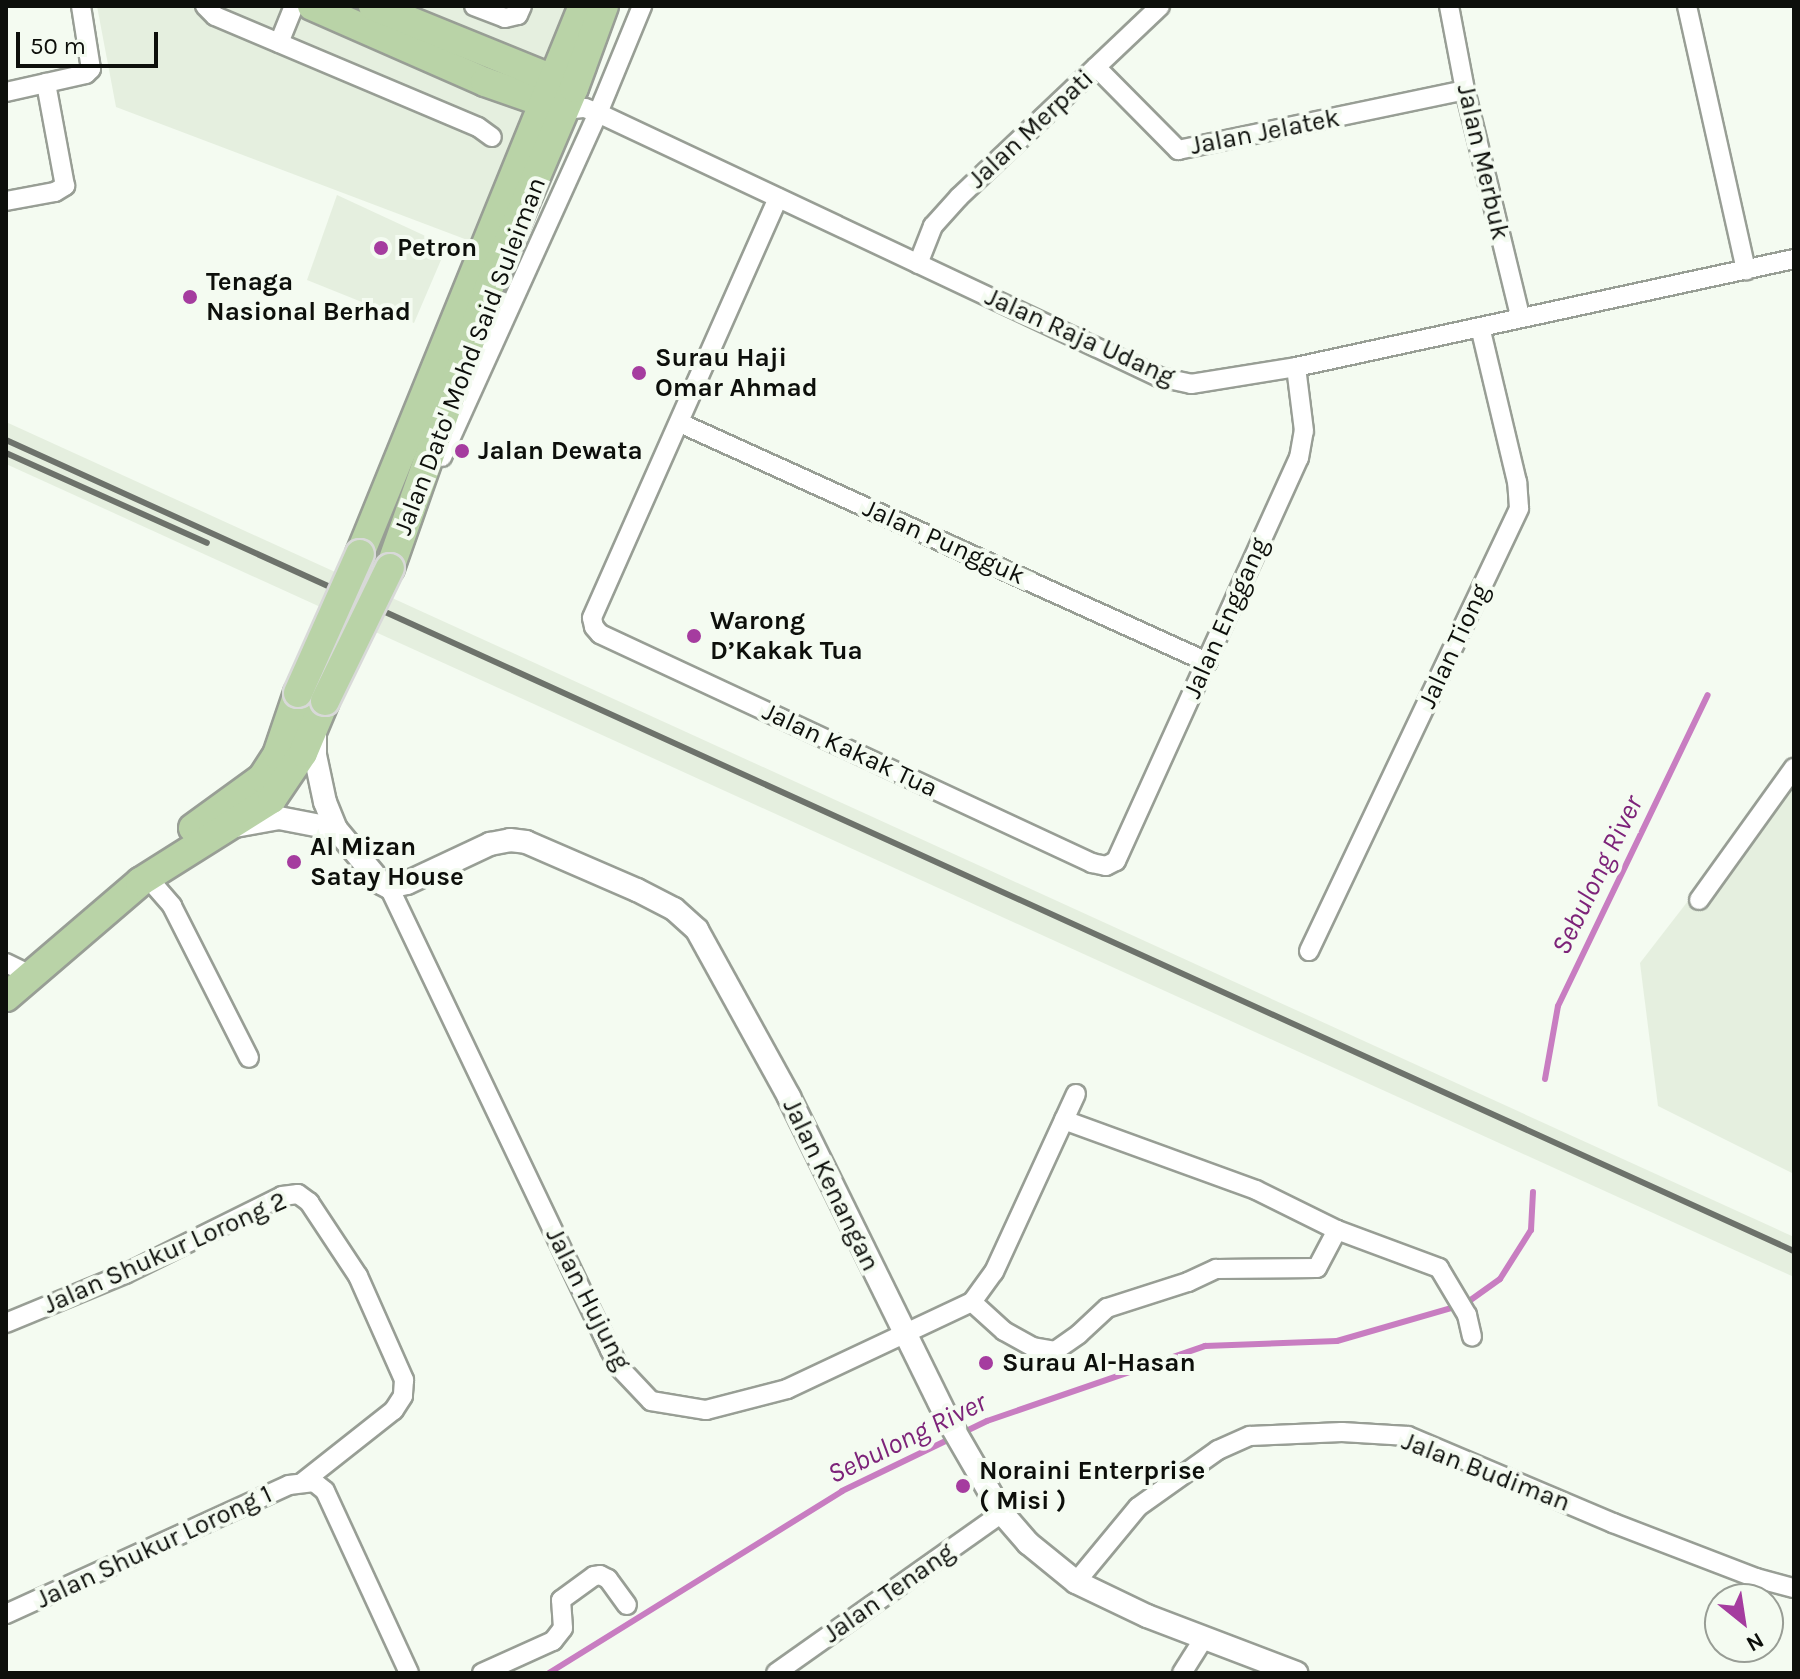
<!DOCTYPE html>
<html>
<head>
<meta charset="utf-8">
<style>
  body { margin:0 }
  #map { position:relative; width:1800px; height:1679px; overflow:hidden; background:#f4fbf1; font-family:Karla,sans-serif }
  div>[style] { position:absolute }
  .built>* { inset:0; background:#e5efdf }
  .stream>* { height:6px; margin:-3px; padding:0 3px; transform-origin:3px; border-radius:3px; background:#c87dc1 }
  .roads { filter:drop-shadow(2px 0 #989e95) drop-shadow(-2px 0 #989e95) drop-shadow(0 2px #989e95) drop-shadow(0 -2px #989e95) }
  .minor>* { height:18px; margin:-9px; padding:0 9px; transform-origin:9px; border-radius:9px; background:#fff }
  .tertiary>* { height:22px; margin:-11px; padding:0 11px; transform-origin:11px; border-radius:11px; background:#fff }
  .primary>* { height:28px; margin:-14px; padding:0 14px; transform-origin:14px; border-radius:14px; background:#b9d3a7 }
  .rail>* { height:6px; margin:-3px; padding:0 3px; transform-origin:3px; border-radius:3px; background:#6d726b }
  .bridges { filter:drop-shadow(2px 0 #d8d9d8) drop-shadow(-2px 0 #d8d9d8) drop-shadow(0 2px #d8d9d8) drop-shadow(0 -2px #d8d9d8) }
  .primary-bridge>* { height:28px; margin:-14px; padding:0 14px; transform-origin:14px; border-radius:14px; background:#b9d3a7 }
  .dots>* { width:22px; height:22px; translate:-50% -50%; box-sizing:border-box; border:4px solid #f4fbf1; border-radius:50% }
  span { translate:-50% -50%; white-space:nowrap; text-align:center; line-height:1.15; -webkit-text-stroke:8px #f4fbf1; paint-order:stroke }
  .street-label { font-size:26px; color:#0d0f0b }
  .poi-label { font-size:26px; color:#0d0f0b; font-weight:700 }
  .left { translate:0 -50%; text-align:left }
  .water-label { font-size:28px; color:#7d2379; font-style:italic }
  .frame { position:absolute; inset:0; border:8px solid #0d0f0b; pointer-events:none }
  .north { position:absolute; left:1704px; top:1583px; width:80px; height:80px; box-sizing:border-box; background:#f4fbf1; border:2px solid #989d95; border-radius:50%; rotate:150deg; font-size:22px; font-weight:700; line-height:32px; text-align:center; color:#0d0f0b }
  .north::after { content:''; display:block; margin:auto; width:28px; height:36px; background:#a53c9f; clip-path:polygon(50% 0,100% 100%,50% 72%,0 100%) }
  .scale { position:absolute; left:16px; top:32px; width:142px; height:36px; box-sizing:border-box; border:4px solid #0d0f0b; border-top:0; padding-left:10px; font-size:24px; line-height:28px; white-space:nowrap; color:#0d0f0b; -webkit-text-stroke:6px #f4fbf1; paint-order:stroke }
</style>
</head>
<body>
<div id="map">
  <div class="built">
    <div style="clip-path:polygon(97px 6px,567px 6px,470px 241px,116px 107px)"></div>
    <div style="clip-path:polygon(337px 195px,447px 246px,414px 323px,307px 280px)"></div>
    <div style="clip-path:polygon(6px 422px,1794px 1237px,1794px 1277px,6px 464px)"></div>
    <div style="clip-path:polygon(1794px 764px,1794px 1174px,1658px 1106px,1640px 963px)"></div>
  </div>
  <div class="stream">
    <div style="left:1545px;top:1079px;width:74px;rotate:-79.9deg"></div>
    <div style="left:1558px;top:1006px;width:345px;rotate:-64.3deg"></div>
    <div style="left:549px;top:1673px;width:345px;rotate:-31.8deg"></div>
    <div style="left:842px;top:1491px;width:161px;rotate:-25.8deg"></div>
    <div style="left:987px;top:1421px;width:231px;rotate:-19deg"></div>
    <div style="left:1205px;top:1346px;width:132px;rotate:-2.2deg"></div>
    <div style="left:1337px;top:1341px;width:133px;rotate:-16.1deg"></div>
    <div style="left:1465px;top:1304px;width:43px;rotate:-35.5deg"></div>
    <div style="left:1500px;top:1279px;width:58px;rotate:-57.7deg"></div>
    <div style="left:1531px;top:1230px;width:38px;rotate:-87deg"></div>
  </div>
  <div class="roads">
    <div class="minor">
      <div style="left:205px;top:6px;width:14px;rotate:45deg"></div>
      <div style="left:215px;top:16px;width:285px;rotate:22.9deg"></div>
      <div style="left:478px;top:127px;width:17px;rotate:36deg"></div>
      <div style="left:474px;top:6px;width:33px;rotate:21deg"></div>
      <div style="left:505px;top:18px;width:13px;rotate:-13deg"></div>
      <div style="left:518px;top:15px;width:10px;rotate:-66deg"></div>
      <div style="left:1449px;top:6px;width:86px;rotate:79.2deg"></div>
      <div style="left:1465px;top:90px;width:233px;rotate:76.3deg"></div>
      <div style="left:1687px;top:6px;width:271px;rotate:77.4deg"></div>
      <div style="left:279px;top:43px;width:40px;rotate:-68deg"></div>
      <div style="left:1096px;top:67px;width:117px;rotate:45.3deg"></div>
      <div style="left:1178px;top:150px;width:293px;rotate:-11.8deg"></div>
      <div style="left:6px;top:92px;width:82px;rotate:-12.7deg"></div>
      <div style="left:86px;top:74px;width:7px;rotate:-45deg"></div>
      <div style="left:91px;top:69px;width:64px;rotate:-99deg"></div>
      <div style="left:565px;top:110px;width:20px;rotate:-6deg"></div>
      <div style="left:585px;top:108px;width:14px;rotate:21deg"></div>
      <div style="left:598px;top:113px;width:620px;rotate:25.2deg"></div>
      <div style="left:1159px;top:377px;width:33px;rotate:12deg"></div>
      <div style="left:1191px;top:384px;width:106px;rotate:-9.2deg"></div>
      <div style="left:1296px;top:367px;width:510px;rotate:-12.24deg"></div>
      <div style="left:778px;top:198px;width:459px;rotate:113.9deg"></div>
      <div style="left:592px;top:618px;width:9px;rotate:77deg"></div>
      <div style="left:594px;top:627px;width:9px;rotate:49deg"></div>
      <div style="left:600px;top:634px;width:543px;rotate:24.96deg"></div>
      <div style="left:1092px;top:863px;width:14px;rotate:12deg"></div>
      <div style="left:1106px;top:866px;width:11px;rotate:-27deg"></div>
      <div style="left:1116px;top:861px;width:443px;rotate:-65.6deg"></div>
      <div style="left:1299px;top:458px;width:27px;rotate:-80deg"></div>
      <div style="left:1304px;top:431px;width:64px;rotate:-97.1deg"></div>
      <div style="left:6px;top:201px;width:50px;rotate:-10.4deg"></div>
      <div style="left:55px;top:192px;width:12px;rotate:-31deg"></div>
      <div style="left:65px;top:186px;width:105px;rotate:-100.5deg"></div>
      <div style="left:918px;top:264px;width:41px;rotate:-68.5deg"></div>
      <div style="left:933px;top:226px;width:39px;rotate:-48deg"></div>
      <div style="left:959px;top:197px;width:277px;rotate:-43.5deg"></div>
      <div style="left:680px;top:423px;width:579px;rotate:24.39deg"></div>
      <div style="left:442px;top:457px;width:378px;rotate:-65.6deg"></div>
      <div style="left:598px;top:113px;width:116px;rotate:-67.6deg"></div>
      <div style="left:148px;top:878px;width:37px;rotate:49deg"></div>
      <div style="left:172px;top:906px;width:170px;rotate:63.1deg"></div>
      <div style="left:389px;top:887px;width:513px;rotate:64.48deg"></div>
      <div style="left:610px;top:1350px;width:18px;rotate:63deg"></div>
      <div style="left:618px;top:1366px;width:48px;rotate:46.7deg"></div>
      <div style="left:651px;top:1401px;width:56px;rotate:9.3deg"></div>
      <div style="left:706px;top:1410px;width:84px;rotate:-14.5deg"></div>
      <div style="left:787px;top:1389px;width:204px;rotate:-25.2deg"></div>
      <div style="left:972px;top:1302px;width:37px;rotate:-54deg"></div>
      <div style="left:994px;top:1272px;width:196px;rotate:-65.3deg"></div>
      <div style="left:1699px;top:900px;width:163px;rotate:-54.3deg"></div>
      <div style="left:1309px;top:951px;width:490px;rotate:-64.6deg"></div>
      <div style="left:1519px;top:508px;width:26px;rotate:-94deg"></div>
      <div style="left:1517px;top:482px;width:159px;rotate:-103.4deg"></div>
      <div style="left:6px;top:963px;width:28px;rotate:26deg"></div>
      <div style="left:1064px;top:1120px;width:204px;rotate:20deg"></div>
      <div style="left:1256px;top:1190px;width:90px;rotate:26.3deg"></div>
      <div style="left:1337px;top:1230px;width:109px;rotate:20.4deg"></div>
      <div style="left:1439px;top:1268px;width:55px;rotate:59.2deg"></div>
      <div style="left:1467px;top:1315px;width:22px;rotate:77deg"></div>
      <div style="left:972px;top:1302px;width:43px;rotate:42.2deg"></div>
      <div style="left:1004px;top:1331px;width:33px;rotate:29deg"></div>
      <div style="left:1033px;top:1347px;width:22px;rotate:10deg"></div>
      <div style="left:1055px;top:1351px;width:29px;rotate:-35deg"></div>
      <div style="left:1079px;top:1334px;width:38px;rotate:-43deg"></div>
      <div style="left:1107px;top:1308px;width:85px;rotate:-17.8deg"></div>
      <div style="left:1188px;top:1282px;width:31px;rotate:-25deg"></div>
      <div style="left:1216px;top:1269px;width:101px;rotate:-0.6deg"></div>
      <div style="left:1317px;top:1268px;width:43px;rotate:-62.2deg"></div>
      <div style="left:6px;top:1323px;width:129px;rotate:-22.4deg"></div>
      <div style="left:125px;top:1274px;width:175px;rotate:-26.4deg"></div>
      <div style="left:282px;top:1196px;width:16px;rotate:-7deg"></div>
      <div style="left:298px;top:1194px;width:14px;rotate:36deg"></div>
      <div style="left:309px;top:1202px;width:89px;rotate:56.5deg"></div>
      <div style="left:358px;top:1276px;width:114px;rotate:66.1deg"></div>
      <div style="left:404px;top:1380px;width:16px;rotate:94deg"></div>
      <div style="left:403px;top:1396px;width:17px;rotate:123deg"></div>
      <div style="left:394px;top:1410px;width:115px;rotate:141.7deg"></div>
      <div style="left:1076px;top:1582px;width:97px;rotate:-50.4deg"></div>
      <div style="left:1138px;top:1507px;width:98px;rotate:-35.5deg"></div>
      <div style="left:1218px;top:1450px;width:35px;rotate:-24deg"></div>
      <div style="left:1250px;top:1436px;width:92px;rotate:-2.5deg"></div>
      <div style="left:1342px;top:1432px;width:66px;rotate:3.5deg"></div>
      <div style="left:1408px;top:1436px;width:223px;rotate:23deg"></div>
      <div style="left:1613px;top:1523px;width:153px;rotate:21deg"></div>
      <div style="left:1756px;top:1578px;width:39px;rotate:15deg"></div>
      <div style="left:6px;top:1614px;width:311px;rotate:-24.5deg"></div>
      <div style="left:289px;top:1485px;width:25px;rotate:-7deg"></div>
      <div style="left:314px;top:1482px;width:14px;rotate:39deg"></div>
      <div style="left:325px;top:1491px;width:200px;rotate:65.2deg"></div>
      <div style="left:482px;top:1673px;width:78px;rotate:-24.3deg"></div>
      <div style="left:553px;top:1641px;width:16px;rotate:-52deg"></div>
      <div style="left:563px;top:1628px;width:28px;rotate:-94deg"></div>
      <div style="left:561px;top:1600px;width:41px;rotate:-36deg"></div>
      <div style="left:594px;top:1576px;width:6px;rotate:-9deg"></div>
      <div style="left:600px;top:1575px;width:9px;rotate:27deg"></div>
      <div style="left:608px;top:1579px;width:32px;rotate:54deg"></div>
      <div style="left:776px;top:1673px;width:277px;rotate:-35.3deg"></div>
      <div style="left:1182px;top:1673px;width:41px;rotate:-57.8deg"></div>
    </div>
    <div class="tertiary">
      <div style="left:315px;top:728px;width:27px;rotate:90deg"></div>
      <div style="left:315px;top:755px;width:48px;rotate:78deg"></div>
      <div style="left:325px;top:802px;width:29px;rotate:68deg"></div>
      <div style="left:336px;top:829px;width:70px;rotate:50.2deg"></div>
      <div style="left:381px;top:883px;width:9px;rotate:27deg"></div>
      <div style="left:389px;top:887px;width:18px;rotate:-13deg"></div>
      <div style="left:407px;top:883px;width:92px;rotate:-25.2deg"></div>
      <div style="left:490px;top:844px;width:20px;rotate:-11deg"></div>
      <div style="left:510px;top:840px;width:16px;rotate:7deg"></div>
      <div style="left:526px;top:842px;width:121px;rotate:23.4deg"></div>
      <div style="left:637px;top:890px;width:42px;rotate:27.2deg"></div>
      <div style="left:674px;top:909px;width:31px;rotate:42deg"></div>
      <div style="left:697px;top:930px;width:191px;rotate:61.1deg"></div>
      <div style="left:789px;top:1097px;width:360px;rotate:63.8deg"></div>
      <div style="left:948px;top:1420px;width:108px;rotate:59.9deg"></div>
      <div style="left:1002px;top:1513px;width:40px;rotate:49deg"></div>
      <div style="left:1028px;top:1543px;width:62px;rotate:39.1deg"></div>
      <div style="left:1076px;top:1582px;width:79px;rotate:25.6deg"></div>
      <div style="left:1147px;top:1616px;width:160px;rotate:20.9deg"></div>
      <div style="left:235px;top:826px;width:45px;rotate:-10.3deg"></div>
      <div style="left:279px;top:818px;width:58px;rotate:10.9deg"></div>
    </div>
    <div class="primary">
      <div style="left:312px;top:6px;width:189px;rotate:23.7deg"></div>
      <div style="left:485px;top:82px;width:82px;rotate:19.3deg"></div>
      <div style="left:373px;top:6px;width:213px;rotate:22.1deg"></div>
      <div style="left:360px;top:554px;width:592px;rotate:-67.86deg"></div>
      <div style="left:390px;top:568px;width:298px;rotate:-70.6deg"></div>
      <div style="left:489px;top:287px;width:216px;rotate:-66.9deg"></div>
      <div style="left:574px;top:88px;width:87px;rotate:-69.9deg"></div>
      <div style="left:193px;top:828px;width:85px;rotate:-35.9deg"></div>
      <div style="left:262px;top:778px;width:27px;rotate:-57deg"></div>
      <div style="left:277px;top:755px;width:65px;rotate:-71.3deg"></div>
      <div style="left:6px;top:997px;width:177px;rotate:-40.6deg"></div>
      <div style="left:140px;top:882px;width:156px;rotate:-32.2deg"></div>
      <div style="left:272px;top:799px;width:55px;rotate:-56deg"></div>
      <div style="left:303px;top:753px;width:56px;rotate:-67.1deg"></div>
    </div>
  </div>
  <div class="rail">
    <div style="left:6px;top:440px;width:1963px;rotate:24.4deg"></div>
    <div style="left:6px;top:453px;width:220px;rotate:24.1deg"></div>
  </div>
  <div class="bridges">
    <div class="primary-bridge">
      <div style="left:298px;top:693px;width:152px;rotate:-66deg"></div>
      <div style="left:325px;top:701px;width:148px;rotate:-64deg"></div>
    </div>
  </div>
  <div class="dots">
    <div style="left:381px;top:248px;background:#a53c9f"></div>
    <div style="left:190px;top:297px;background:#a53c9f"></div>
    <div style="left:639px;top:373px;background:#a53c9f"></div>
    <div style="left:462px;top:451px;background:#a53c9f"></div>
    <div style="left:694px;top:636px;background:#a53c9f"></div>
    <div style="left:294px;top:862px;background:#a53c9f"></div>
    <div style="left:986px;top:1363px;background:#a53c9f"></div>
    <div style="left:963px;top:1486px;background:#a53c9f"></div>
  </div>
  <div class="street-label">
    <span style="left:1031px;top:129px;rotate:-43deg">Jalan Merpati</span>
    <span style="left:1265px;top:132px;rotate:-11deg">Jalan Jelatek</span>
    <span style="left:1483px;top:162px;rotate:77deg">Jalan Merbuk</span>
    <span style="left:1080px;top:337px;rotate:24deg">Jalan Raja Udang</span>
    <span style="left:470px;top:356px;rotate:-69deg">Jalan Dato' Mohd Said Suleiman</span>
    <span style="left:944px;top:542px;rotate:24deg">Jalan Pungguk</span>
    <span style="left:1226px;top:618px;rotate:-66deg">Jalan Enggang</span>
    <span style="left:1454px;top:646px;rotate:-65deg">Jalan Tiong</span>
    <span style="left:850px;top:750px;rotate:25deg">Jalan Kakak Tua</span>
    <span style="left:831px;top:1185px;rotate:64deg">Jalan Kenangan</span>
    <span style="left:165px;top:1253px;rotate:-24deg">Jalan Shukur Lorong 2</span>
    <span style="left:588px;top:1299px;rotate:63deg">Jalan Hujung</span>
    <span style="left:1486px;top:1472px;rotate:21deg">Jalan Budiman</span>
    <span style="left:154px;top:1547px;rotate:-25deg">Jalan Shukur Lorong 1</span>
    <span style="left:889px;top:1593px;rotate:-35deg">Jalan Tenang</span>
  </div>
  <div class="poi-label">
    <span class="left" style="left:397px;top:248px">Petron</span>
    <span class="left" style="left:206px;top:297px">Tenaga<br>Nasional Berhad</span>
    <span class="left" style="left:655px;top:373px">Surau Haji<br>Omar Ahmad</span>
    <span class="left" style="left:478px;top:451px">Jalan Dewata</span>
    <span class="left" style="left:710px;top:636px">Warong<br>D’Kakak Tua</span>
    <span class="left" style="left:310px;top:862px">Al Mizan<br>Satay House</span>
    <span class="left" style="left:1002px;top:1363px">Surau Al-Hasan</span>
    <span class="left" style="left:979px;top:1486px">Noraini Enterprise<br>( Misi )</span>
  </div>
  <div class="water-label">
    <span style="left:1597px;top:875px;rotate:-64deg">Sebulong River</span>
    <span style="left:907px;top:1438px;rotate:-26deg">Sebulong River</span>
  </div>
  <div class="frame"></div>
  <div class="north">N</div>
  <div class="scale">50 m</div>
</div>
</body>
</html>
